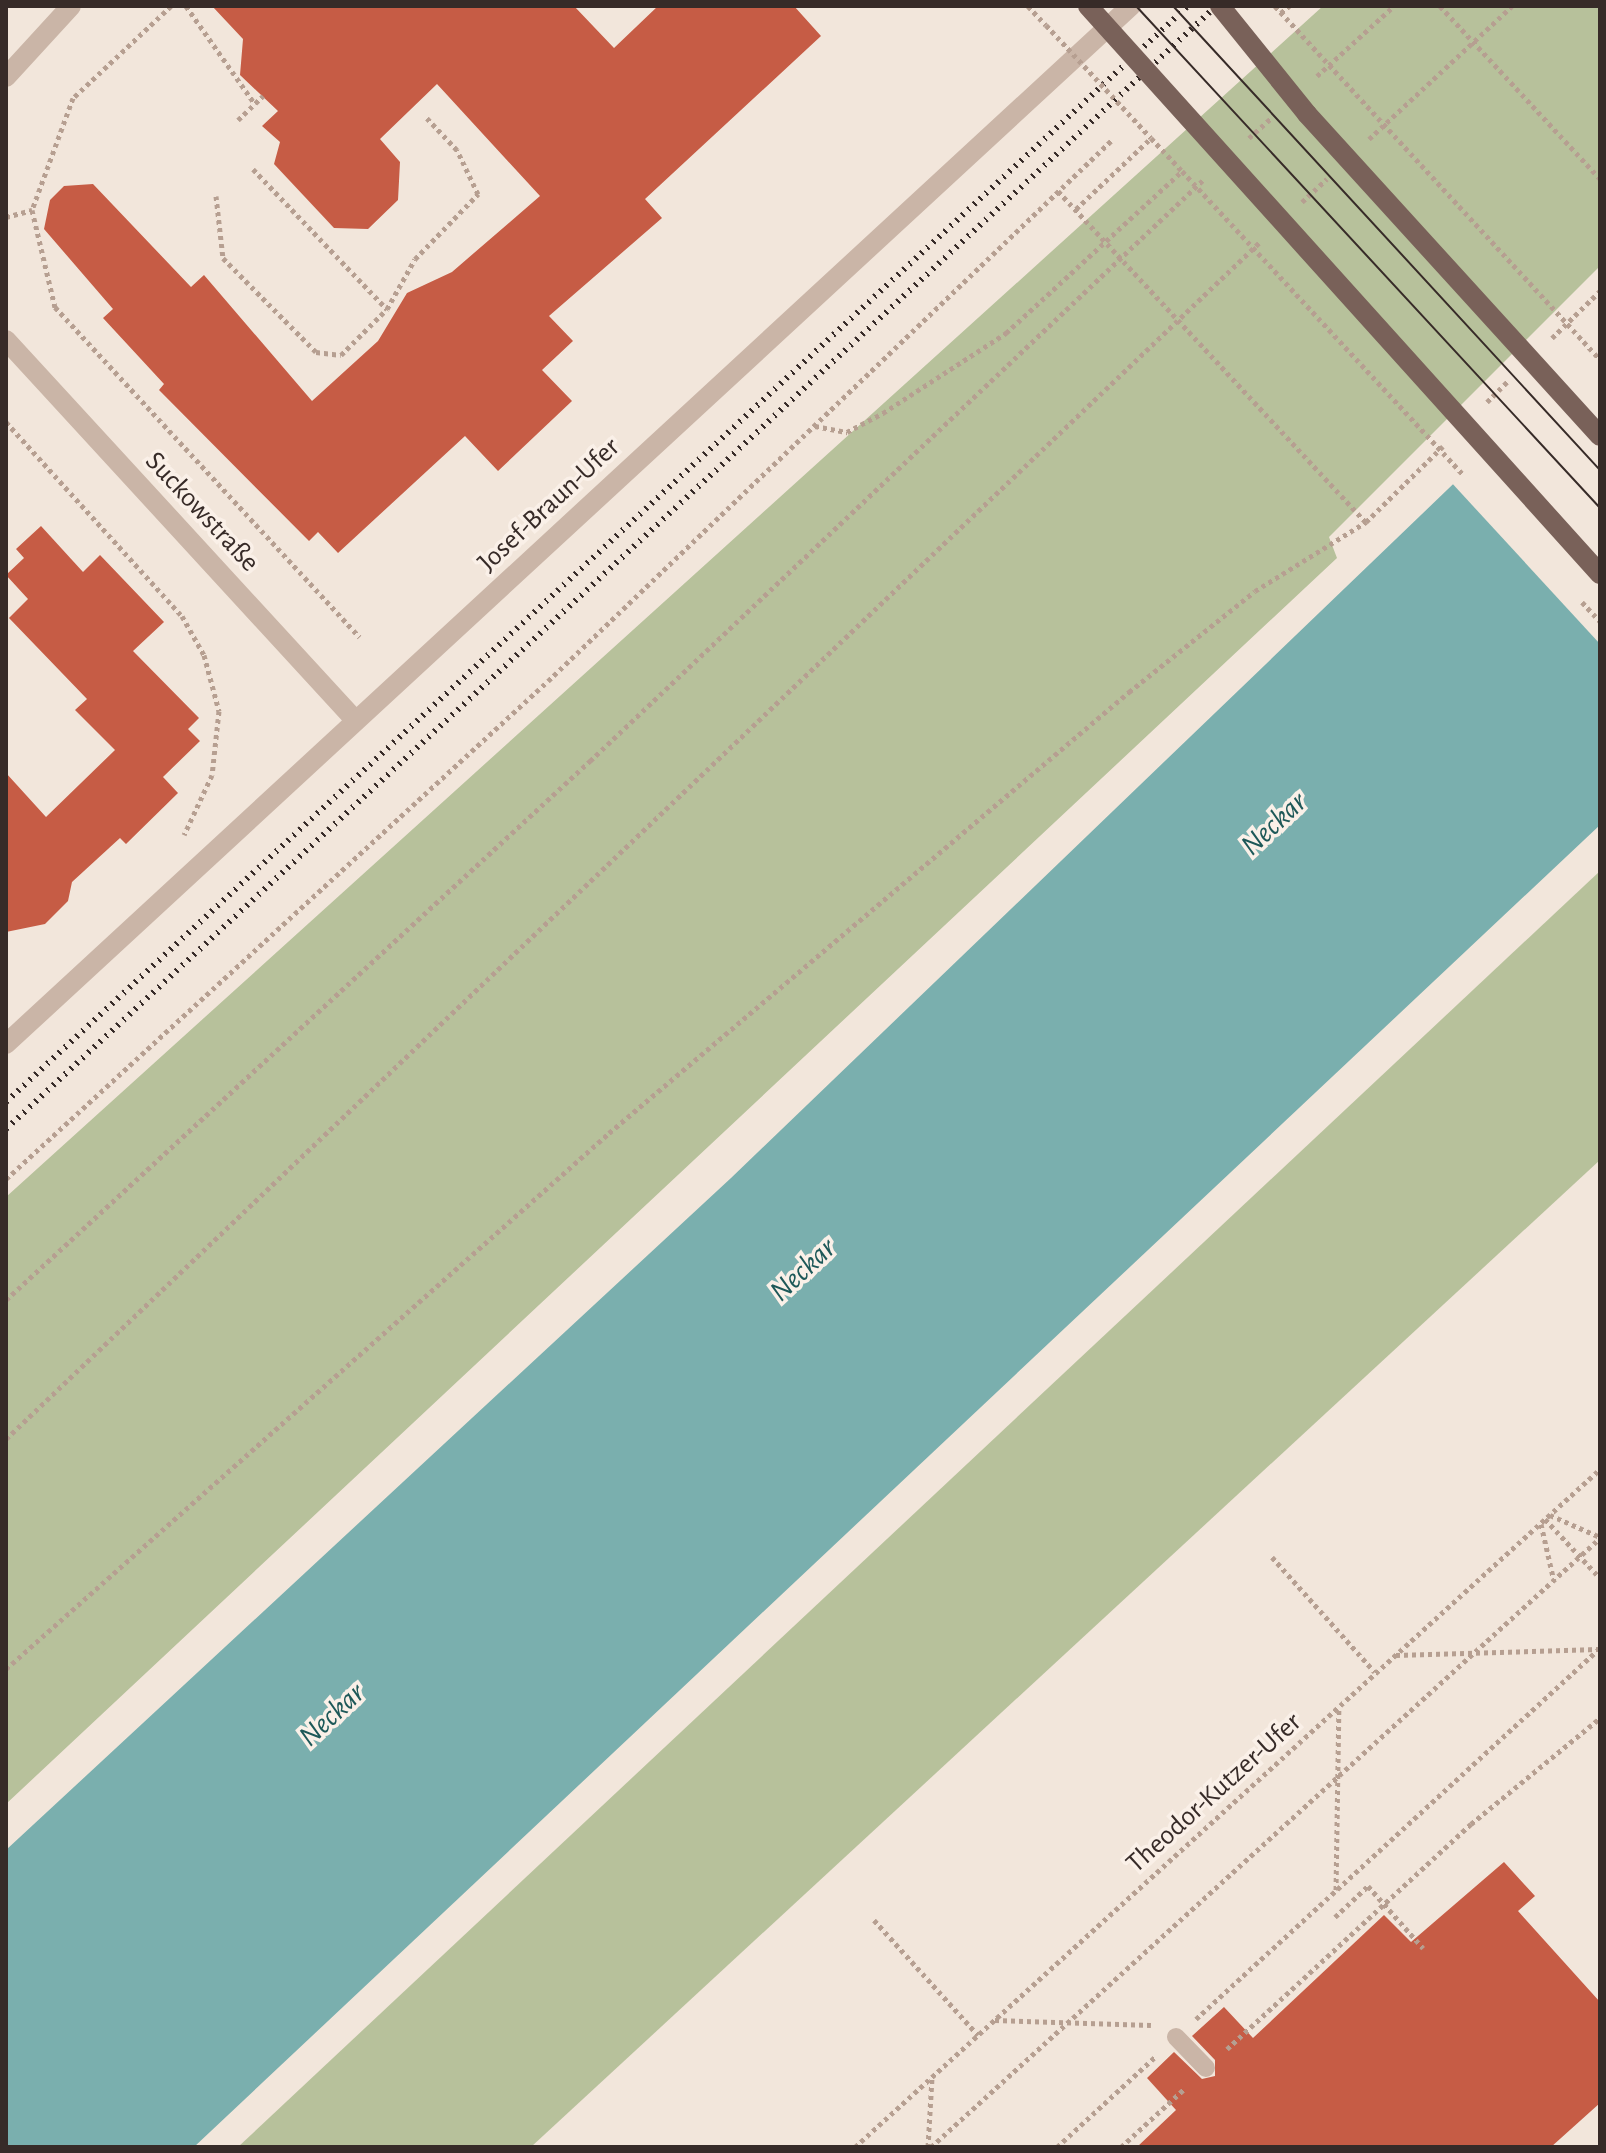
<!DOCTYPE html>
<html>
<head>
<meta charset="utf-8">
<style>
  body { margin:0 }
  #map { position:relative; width:1606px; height:2153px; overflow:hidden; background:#f2e6db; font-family:"Alegreya Sans",sans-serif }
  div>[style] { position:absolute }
  .green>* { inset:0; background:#b7c19b }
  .water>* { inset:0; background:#7aafae }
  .pier>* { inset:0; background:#f2e6db }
  .building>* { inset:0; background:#c65c45 }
  .path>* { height:5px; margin-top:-2.5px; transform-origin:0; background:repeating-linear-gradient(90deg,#b69f91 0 4px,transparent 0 8px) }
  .service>* { height:18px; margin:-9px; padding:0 9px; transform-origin:9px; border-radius:9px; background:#cab5a7 }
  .minor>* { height:20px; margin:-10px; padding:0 10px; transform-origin:10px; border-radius:10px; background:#cab5a7 }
  .tertiary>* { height:20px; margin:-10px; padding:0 10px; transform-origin:10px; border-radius:10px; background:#cab5a7 }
  .tram>* { height:2px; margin:-1px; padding:0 1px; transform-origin:1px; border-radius:1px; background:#372b28 }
  .rail>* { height:6px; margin-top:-3px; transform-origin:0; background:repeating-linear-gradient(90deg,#372b28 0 2px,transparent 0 8px) }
  .path-bridge>* { height:5px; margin-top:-2.5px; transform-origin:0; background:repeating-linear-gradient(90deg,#b69f91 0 4px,transparent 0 8px) }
  .primary-bridge>* { height:20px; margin:-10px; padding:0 10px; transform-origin:10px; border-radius:10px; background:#796159 }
  span { translate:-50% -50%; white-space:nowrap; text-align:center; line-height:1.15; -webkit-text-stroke:7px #faf0e8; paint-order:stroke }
  .street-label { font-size:28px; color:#372b28 }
  .water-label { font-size:30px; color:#1d5858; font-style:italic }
  .frame { position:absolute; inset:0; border:8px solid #372b28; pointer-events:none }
</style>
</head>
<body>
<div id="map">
  <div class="green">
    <div style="clip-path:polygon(1323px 6px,1600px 6px,1600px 266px,1329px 537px,1337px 558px,6px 1804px,6px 1197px)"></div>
    <div style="clip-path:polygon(1600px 871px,1600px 1160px,531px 2147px,238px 2147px)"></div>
  </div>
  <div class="water">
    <div style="clip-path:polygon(1600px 343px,1600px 825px,194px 2147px,6px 2147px,6px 1850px,731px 1178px)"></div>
  </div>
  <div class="pier">
    <div style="clip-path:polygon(1600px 339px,1600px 644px,1450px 481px)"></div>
  </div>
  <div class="building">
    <div style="clip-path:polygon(212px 6px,574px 6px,614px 48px,658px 6px,794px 6px,821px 36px,645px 199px,662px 218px,549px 316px,573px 341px,542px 370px,572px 401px,498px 471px,465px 436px,338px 553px,318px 532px,309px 541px,159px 390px,164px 384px,103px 318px,113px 309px,44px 229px,50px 200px,64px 186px,93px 184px,191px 287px,204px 275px,312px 401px,378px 341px,407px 293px,452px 272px,540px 196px,437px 84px,380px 139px,400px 162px,398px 200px,368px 229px,334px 228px,274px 164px,280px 142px,262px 126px,278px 111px,240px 75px,243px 39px)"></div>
    <div style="clip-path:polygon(41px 526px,83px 572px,100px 555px,164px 622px,133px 651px,199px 718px,188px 729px,200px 741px,163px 777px,178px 793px,126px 844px,120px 838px,72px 882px,68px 901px,45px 924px,6px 932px,6px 773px,46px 817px,115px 750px,75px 710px,87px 699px,9px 618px,28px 599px,6px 575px,24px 558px,16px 549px)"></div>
    <div style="clip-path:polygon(1504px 1862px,1535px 1896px,1518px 1911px,1600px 2002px,1600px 2103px,1551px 2147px,1137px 2147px,1176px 2110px,1147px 2078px,1174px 2052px,1202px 2079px,1215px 2076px,1215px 2060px,1192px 2036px,1224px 2007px,1253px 2038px,1384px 1915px,1411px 1942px)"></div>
  </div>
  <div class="path">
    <div style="left:171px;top:6px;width:134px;rotate:136.8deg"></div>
    <div style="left:73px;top:98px;width:119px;rotate:110.1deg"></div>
    <div style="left:32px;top:210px;width:100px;rotate:76.7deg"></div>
    <div style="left:55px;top:307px;width:449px;rotate:47.3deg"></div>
    <div style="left:186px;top:6px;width:120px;rotate:54.9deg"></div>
    <div style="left:1028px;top:6px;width:26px;rotate:47deg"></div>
    <div style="left:1440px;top:6px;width:236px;rotate:47.2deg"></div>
    <div style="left:1281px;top:13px;width:11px;rotate:-41deg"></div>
    <div style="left:1317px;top:76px;width:104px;rotate:-42.3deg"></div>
    <div style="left:238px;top:120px;width:35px;rotate:-44deg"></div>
    <div style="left:1249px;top:138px;width:30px;rotate:-42deg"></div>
    <div style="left:1369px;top:139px;width:195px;rotate:-42.9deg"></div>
    <div style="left:253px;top:169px;width:194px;rotate:46.3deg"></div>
    <div style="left:1058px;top:191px;width:452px;rotate:47.1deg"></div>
    <div style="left:216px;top:196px;width:62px;rotate:83.6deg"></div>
    <div style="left:223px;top:258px;width:132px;rotate:45.3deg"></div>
    <div style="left:316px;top:352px;width:25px;rotate:7deg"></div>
    <div style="left:341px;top:355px;width:65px;rotate:-45deg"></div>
    <div style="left:387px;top:309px;width:57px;rotate:-60.8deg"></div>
    <div style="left:415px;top:259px;width:91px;rotate:-45.9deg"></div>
    <div style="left:478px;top:194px;width:49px;rotate:-115.5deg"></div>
    <div style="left:457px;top:150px;width:44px;rotate:-133.2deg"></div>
    <div style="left:1302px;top:202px;width:34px;rotate:-43deg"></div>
    <div style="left:1076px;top:209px;width:103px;rotate:-43.4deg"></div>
    <div style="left:1151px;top:138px;width:45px;rotate:46.8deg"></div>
    <div style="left:6px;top:217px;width:27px;rotate:-15deg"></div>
    <div style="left:1552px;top:338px;width:67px;rotate:-44.4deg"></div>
    <div style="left:1487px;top:402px;width:30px;rotate:-45deg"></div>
    <div style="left:6px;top:422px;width:262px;rotate:47.8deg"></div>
    <div style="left:182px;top:616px;width:45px;rotate:60.6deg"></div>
    <div style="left:204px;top:655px;width:58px;rotate:75deg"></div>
    <div style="left:219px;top:711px;width:64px;rotate:96.2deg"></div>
    <div style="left:212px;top:775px;width:66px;rotate:115deg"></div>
    <div style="left:815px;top:426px;width:33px;rotate:11deg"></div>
    <div style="left:847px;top:432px;width:41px;rotate:-27.8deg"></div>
    <div style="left:6px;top:1179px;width:736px;rotate:-42.58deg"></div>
    <div style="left:548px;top:681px;width:782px;rotate:-43.81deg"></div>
    <div style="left:6px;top:1300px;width:795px;rotate:-42.71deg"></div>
    <div style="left:590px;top:761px;width:845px;rotate:-43.46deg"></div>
    <div style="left:6px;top:1439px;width:1734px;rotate:-43.67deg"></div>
    <div style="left:1550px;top:1515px;width:55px;rotate:23.7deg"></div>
    <div style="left:1545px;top:1519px;width:81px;rotate:47deg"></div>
    <div style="left:1541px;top:1524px;width:58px;rotate:77.2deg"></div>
    <div style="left:1272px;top:1557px;width:154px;rotate:48.2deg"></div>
    <div style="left:1396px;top:1655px;width:202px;rotate:-1.7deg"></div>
    <div style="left:6px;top:1669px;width:807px;rotate:-41.63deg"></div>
    <div style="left:609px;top:1133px;width:682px;rotate:-40.3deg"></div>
    <div style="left:1129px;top:692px;width:161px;rotate:-38.7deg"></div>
    <div style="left:1255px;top:591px;width:131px;rotate:-31.9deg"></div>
    <div style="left:1366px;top:522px;width:108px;rotate:-44.6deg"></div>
    <div style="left:1336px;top:1890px;width:182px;rotate:-89.1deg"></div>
    <div style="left:1335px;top:1917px;width:45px;rotate:-43.2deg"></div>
    <div style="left:1368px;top:1886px;width:83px;rotate:48.4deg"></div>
    <div style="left:874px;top:1920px;width:155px;rotate:47.9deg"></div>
    <div style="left:1196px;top:2019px;width:549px;rotate:-42.56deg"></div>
    <div style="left:995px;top:2020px;width:156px;rotate:1.8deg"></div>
    <div style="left:1227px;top:2049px;width:332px;rotate:-42.7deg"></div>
    <div style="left:1471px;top:1824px;width:167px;rotate:-39.4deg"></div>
    <div style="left:855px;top:2147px;width:1007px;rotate:-42.3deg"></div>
    <div style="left:928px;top:2147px;width:69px;rotate:-86.7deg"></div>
    <div style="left:931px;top:2147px;width:905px;rotate:-42.31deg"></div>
    <div style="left:1057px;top:2147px;width:134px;rotate:-42.6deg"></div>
    <div style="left:1121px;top:2147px;width:86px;rotate:-42.6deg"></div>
  </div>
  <div class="service">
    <div style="left:1176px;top:2037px;width:43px;rotate:45.9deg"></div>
  </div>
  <div class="minor">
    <div style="left:6px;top:77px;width:96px;rotate:-47.5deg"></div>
    <div style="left:6px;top:340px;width:517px;rotate:47.43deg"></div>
  </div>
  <div class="tertiary">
    <div style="left:6px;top:1044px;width:1531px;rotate:-42.7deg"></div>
  </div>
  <div class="tram">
    <div style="left:1136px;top:6px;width:684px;rotate:47.25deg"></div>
    <div style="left:1173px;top:6px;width:631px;rotate:47.38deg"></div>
  </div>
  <div class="rail">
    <div style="left:6px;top:1102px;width:1612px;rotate:-42.84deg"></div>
    <div style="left:6px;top:1129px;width:1651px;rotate:-42.86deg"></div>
  </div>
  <div class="path-bridge">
    <div style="left:1275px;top:6px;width:480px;rotate:47.4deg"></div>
    <div style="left:1046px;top:25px;width:154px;rotate:47.1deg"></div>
    <div style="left:883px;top:413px;width:147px;rotate:-33deg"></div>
    <div style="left:1006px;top:333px;width:239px;rotate:-42.6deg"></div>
    <div style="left:1182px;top:171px;width:413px;rotate:47.2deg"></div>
    <div style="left:1582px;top:602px;width:26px;rotate:47deg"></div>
  </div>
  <div class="primary-bridge">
    <div style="left:1088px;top:6px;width:765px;rotate:47.97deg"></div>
    <div style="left:1220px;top:6px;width:139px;rotate:51.1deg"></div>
    <div style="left:1307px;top:114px;width:435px;rotate:47.7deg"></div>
  </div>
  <div class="street-label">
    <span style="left:549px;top:505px;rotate:-43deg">Josef-Braun-Ufer</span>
    <span style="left:202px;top:512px;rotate:47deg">Suckowstraße</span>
    <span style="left:1214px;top:1793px;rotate:-42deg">Theodor-Kutzer-Ufer</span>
  </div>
  <div class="water-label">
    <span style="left:1274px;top:824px;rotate:-43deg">Neckar</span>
    <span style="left:803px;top:1270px;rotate:-43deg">Neckar</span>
    <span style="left:332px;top:1715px;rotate:-43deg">Neckar</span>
  </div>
  <div class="frame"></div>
</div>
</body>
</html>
